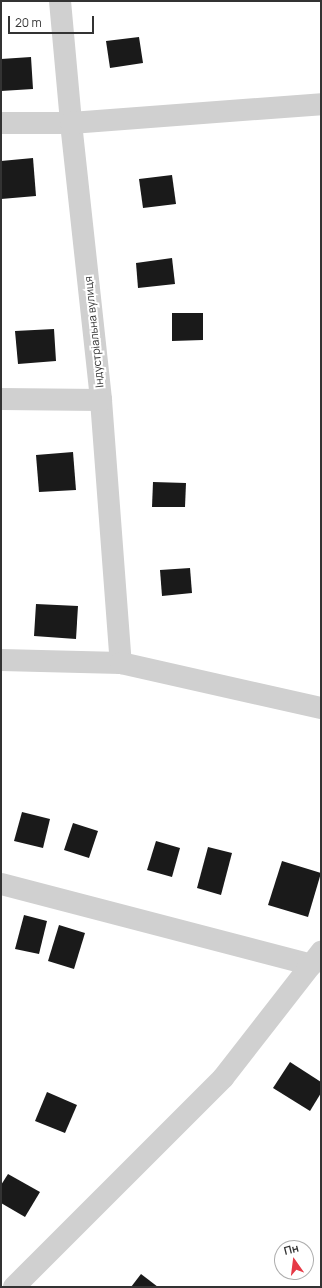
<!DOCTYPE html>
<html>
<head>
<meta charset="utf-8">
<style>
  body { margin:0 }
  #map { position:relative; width:322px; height:1288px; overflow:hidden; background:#fff; font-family:Manrope,sans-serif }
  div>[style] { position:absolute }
  .building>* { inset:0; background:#1a1a1a }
  .minor>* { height:22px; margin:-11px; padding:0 11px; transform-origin:11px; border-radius:11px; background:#d0d0d0 }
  span { translate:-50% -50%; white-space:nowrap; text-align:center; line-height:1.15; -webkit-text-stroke:4px #fff; paint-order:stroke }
  .street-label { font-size:11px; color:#333 }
  .frame { position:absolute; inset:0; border:2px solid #333; pointer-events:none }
  .north { position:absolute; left:274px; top:1240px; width:40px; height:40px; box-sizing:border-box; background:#fff; border:1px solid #adadad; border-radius:50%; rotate:346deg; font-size:11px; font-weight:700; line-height:16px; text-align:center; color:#333 }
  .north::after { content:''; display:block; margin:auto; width:14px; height:18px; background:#e63946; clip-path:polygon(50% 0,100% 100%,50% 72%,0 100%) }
  .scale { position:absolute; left:8px; top:16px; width:86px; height:18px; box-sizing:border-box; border:2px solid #333; border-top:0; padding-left:5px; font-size:12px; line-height:14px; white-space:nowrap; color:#333; -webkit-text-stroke:3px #fff; paint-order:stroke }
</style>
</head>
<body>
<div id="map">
  <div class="building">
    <div style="clip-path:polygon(139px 37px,143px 63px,110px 68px,106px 41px)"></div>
    <div style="clip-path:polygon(31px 57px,33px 89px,1px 91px,1px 59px)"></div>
    <div style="clip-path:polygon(33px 158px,36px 196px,1px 199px,1px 161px)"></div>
    <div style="clip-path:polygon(172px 175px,176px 204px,143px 208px,139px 179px)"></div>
    <div style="clip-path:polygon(172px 258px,175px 284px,138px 288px,136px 263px)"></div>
    <div style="clip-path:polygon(172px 313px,203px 313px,203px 340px,172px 341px)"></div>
    <div style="clip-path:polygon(54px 329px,56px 361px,18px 364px,15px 331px)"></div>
    <div style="clip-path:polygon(73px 452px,76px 490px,39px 492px,36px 455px)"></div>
    <div style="clip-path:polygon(153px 482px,186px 483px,185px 507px,152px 507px)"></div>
    <div style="clip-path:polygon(190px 568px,192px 593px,162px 596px,160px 570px)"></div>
    <div style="clip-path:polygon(36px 604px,78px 606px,76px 639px,34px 636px)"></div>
    <div style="clip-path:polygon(22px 812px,50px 819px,43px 848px,14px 841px)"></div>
    <div style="clip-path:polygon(73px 823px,98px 831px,89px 858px,64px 850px)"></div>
    <div style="clip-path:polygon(156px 841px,180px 848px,172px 877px,147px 870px)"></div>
    <div style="clip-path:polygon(208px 847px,232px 853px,221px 895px,197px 888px)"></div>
    <div style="clip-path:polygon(282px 861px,321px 873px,308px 917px,268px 905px)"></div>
    <div style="clip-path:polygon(24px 915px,47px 921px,39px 954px,15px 949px)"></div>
    <div style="clip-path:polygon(59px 925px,85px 933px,74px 969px,48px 961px)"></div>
    <div style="clip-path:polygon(290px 1062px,321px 1082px,321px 1093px,310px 1111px,273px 1088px)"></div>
    <div style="clip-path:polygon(47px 1092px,77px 1105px,65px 1133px,35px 1121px)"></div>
    <div style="clip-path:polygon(8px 1174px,40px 1192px,25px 1217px,1px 1203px,1px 1185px)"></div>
    <div style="clip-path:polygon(141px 1274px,158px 1287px,131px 1287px)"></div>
  </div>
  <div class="minor">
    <div style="left:60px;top:1px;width:122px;rotate:84.8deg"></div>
    <div style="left:71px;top:123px;width:279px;rotate:83.8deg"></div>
    <div style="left:101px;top:400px;width:264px;rotate:85.7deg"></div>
    <div style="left:1px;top:123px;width:70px"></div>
    <div style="left:71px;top:123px;width:251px;rotate:-4.3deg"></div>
    <div style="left:1px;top:399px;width:100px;rotate:0.6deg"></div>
    <div style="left:1px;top:660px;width:120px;rotate:1.4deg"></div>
    <div style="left:121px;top:663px;width:205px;rotate:12.7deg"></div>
    <div style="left:1px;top:884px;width:321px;rotate:14.6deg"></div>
    <div style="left:14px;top:1287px;width:296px;rotate:-45deg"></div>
    <div style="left:223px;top:1078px;width:160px;rotate:-52.1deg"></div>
  </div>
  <div class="street-label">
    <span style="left:94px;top:332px;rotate:-96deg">Індустріальна вулиця</span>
  </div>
  <div class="frame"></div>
  <div class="north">Пн</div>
  <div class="scale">20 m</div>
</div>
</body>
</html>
